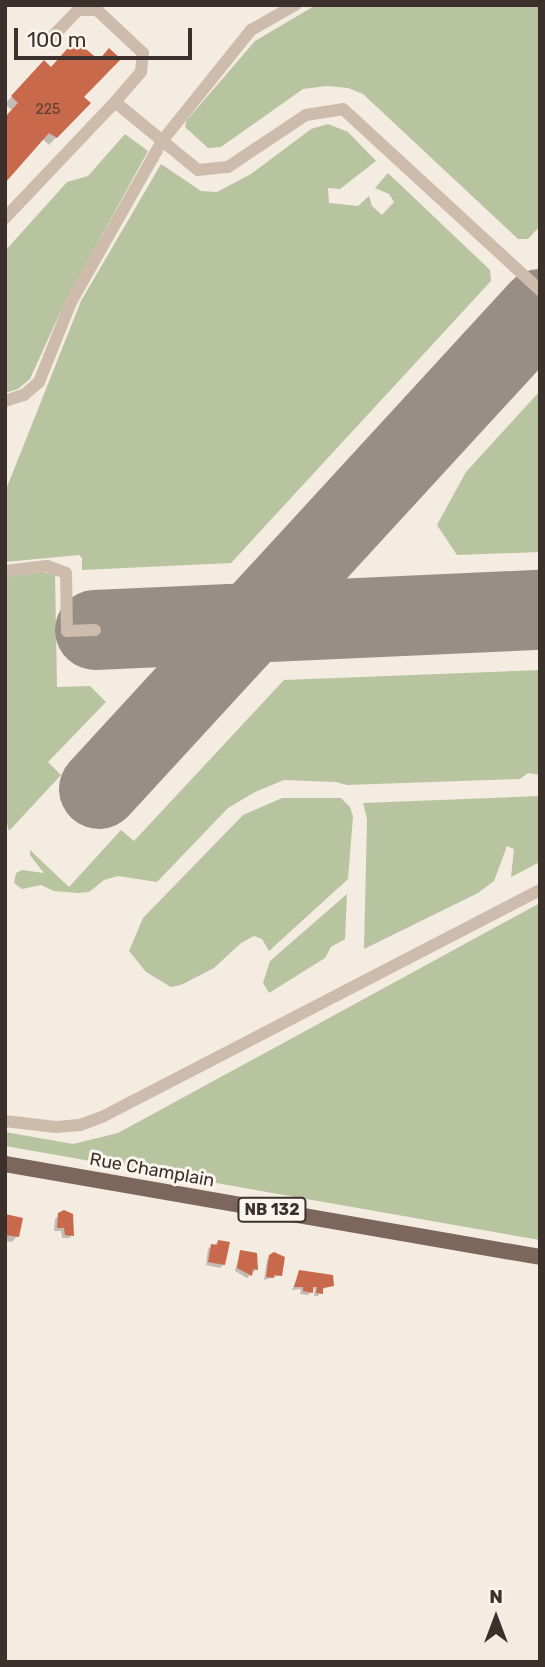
<!DOCTYPE html>
<html>
<head>
<meta charset="utf-8">
<style>
  body { margin:0 }
  #map { position:relative; width:545px; height:1667px; overflow:hidden; background:#f4ebe1; font-family:Rubik,sans-serif }
  div>[style] { position:absolute }
  .green>* { inset:0; background:#b8c4a0 }
  .shadow>* { inset:0; background:#0003 }
  .runway>* { height:80px; margin:-40px; padding:0 40px; transform-origin:40px; border-radius:40px; background:#988e86 }
  .building>* { inset:0; background:#c8694b }
  .minor>* { height:12px; margin:-6px; padding:0 6px; transform-origin:6px; border-radius:6px; background:#cdbbac }
  .major>* { height:16px; margin:-8px; padding:0 8px; transform-origin:8px; border-radius:8px; background:#7d675c }
  span { translate:-50% -50%; white-space:nowrap; text-align:center; line-height:1.15; -webkit-text-stroke:6px #fbf5ee; paint-order:stroke }
  .number-label { font-size:14px; color:#5e3e33 }
  .number-label span { -webkit-text-stroke-width:0 }
  .shield-label span { padding:2px 5px; background:#fbf5ee; border:2px solid; border-radius:5px; -webkit-text-stroke-width:0 }
  .shield-label { font-size:16px; color:#3b302b; font-weight:700 }
  .street-label { font-size:18px; color:#3b302b }
  .frame { position:absolute; inset:0; border:7px solid #3b302b; pointer-events:none }
  .north { position:absolute; left:461px; top:1583px; width:70px; height:70px; -webkit-text-stroke:5px #fbf5ee; paint-order:stroke; rotate:0deg; font-size:19px; font-weight:700; line-height:28px; text-align:center; color:#3b302b }
  .north::after { content:''; display:block; margin:auto; width:24px; height:32px; background:#3b302b; clip-path:polygon(50% 0,100% 100%,50% 72%,0 100%) }
  .scale { position:absolute; left:14px; top:28px; width:178px; height:32px; box-sizing:border-box; border:4px solid #3b302b; border-top:0; padding-left:9px; font-size:21px; line-height:24px; white-space:nowrap; color:#3b302b; -webkit-text-stroke:5px #fbf5ee; paint-order:stroke }
</style>
</head>
<body>
<div id="map">
  <div class="green">
    <div style="clip-path:polygon(316px 5px,540px 5px,540px 226px,528px 239px,518px 239px,363px 94px,348px 88px,327px 86px,303px 89px,221px 147px,208px 148px,185px 127px,186px 121px,255px 41px)"></div>
    <div style="clip-path:polygon(328px 124px,348px 132px,376px 161px,340px 189px,328px 188px,329px 203px,358px 206px,369px 196px,372px 206px,382px 215px,394px 202px,389px 194px,375px 188px,388px 173px,490px 270px,491px 281px,231px 563px,82px 570px,82px 558px,79px 555px,5px 562px,5px 492px,81px 301px,161px 164px,201px 191px,217px 192px,251px 174px,311px 129px)"></div>
    <div style="clip-path:polygon(125px 134px,148px 151px,64px 304px,30px 379px,18px 389px,5px 393px,5px 251px,67px 182px,88px 176px)"></div>
    <div style="clip-path:polygon(540px 391px,540px 552px,457px 555px,437px 525px,466px 472px)"></div>
    <div style="clip-path:polygon(41px 572px,55px 574px,57px 687px,90px 686px,106px 702px,48px 762px,61px 775px,9px 831px,5px 816px,5px 577px)"></div>
    <div style="clip-path:polygon(540px 670px,540px 775px,528px 773px,520px 779px,347px 785px,336px 782px,284px 780px,255px 792px,228px 808px,157px 882px,118px 876px,104px 880px,89px 892px,78px 893px,54px 891px,41px 885px,22px 889px,14px 883px,16px 873px,22px 870px,44px 873px,30px 855px,30px 850px,69px 887px,121px 830px,134px 841px,284px 680px)"></div>
    <div style="clip-path:polygon(540px 796px,540px 862px,511px 877px,514px 849px,507px 846px,494px 881px,478px 893px,364px 949px,367px 819px,363px 803px)"></div>
    <div style="clip-path:polygon(282px 798px,341px 798px,350px 807px,353px 816px,348px 879px,269px 951px,262px 939px,254px 936px,241px 943px,214px 968px,181px 985px,171px 987px,146px 972px,129px 951px,143px 918px,243px 815px)"></div>
    <div style="clip-path:polygon(347px 894px,345px 939px,331px 947px,325px 958px,269px 993px,263px 983px,270px 961px)"></div>
    <div style="clip-path:polygon(540px 903px,540px 1240px,5px 1146px,5px 1132px,73px 1144px,118px 1133px)"></div>
  </div>
  <div class="shadow">
    <div style="clip-path:polygon(37px 69px,88px 103px,49px 145px,5px 104px)"></div>
    <div style="clip-path:polygon(59px 1215px,72px 1235px,69px 1238px,62px 1238px,61px 1231px,54px 1231px,55px 1219px)"></div>
    <div style="clip-path:polygon(5px 1216px,17px 1236px,12px 1242px,5px 1241px)"></div>
    <div style="clip-path:polygon(218px 1242px,224px 1264px,220px 1268px,206px 1265px,208px 1249px)"></div>
    <div style="clip-path:polygon(240px 1252px,257px 1269px,247px 1278px,235px 1271px)"></div>
    <div style="clip-path:polygon(271px 1256px,281px 1275px,264px 1280px,267px 1260px)"></div>
    <div style="clip-path:polygon(300px 1272px,332px 1285px,321px 1290px,318px 1296px,314px 1296px,315px 1288px,308px 1295px,300px 1294px,301px 1289px,292px 1290px)"></div>
  </div>
  <div class="runway">
    <div style="left:95px;top:630px;width:445px;rotate:-2.6deg"></div>
    <div style="left:99px;top:789px;width:652px;rotate:-47.42deg"></div>
  </div>
  <div class="building">
    <div style="clip-path:polygon(75px 40px,99px 60px,109px 48px,121px 59px,84px 97px,91px 103px,57px 138px,49px 133px,5px 183px,5px 117px,18px 103px,11px 96px,44px 60px,51px 67px)"></div>
    <div style="clip-path:polygon(64px 1210px,73px 1214px,74px 1236px,65px 1235px,64px 1228px,57px 1228px,58px 1213px)"></div>
    <div style="clip-path:polygon(5px 1214px,23px 1218px,19px 1237px,5px 1235px)"></div>
    <div style="clip-path:polygon(218px 1240px,230px 1242px,225px 1265px,208px 1262px,211px 1244px,217px 1245px)"></div>
    <div style="clip-path:polygon(240px 1250px,257px 1253px,258px 1270px,253px 1269px,252px 1276px,237px 1268px)"></div>
    <div style="clip-path:polygon(274px 1252px,285px 1257px,282px 1276px,274px 1275px,274px 1278px,266px 1277px,269px 1255px)"></div>
    <div style="clip-path:polygon(299px 1270px,333px 1275px,334px 1286px,323px 1288px,323px 1294px,316px 1293px,317px 1287px,313px 1287px,313px 1293px,303px 1291px,303px 1287px,294px 1287px)"></div>
  </div>
  <div class="minor">
    <div style="left:53px;top:36px;width:36px;rotate:-46deg"></div>
    <div style="left:78px;top:10px;width:19px"></div>
    <div style="left:97px;top:10px;width:63px;rotate:43.1deg"></div>
    <div style="left:143px;top:53px;width:19px;rotate:96deg"></div>
    <div style="left:141px;top:72px;width:40px;rotate:131deg"></div>
    <div style="left:5px;top:218px;width:160px;rotate:-46.5deg"></div>
    <div style="left:115px;top:102px;width:107px;rotate:39.3deg"></div>
    <div style="left:198px;top:170px;width:30px;rotate:-6deg"></div>
    <div style="left:228px;top:167px;width:94px;rotate:-33.7deg"></div>
    <div style="left:306px;top:115px;width:37px;rotate:-9deg"></div>
    <div style="left:343px;top:109px;width:268px;rotate:42.6deg"></div>
    <div style="left:5px;top:401px;width:20px;rotate:-18deg"></div>
    <div style="left:24px;top:395px;width:20px;rotate:-41deg"></div>
    <div style="left:39px;top:382px;width:86px;rotate:-68.2deg"></div>
    <div style="left:71px;top:302px;width:185px;rotate:-60.5deg"></div>
    <div style="left:162px;top:141px;width:142px;rotate:-51.3deg"></div>
    <div style="left:251px;top:30px;width:51px;rotate:-29.6deg"></div>
    <div style="left:5px;top:571px;width:42px;rotate:-6.8deg"></div>
    <div style="left:47px;top:566px;width:20px;rotate:20deg"></div>
    <div style="left:66px;top:573px;width:58px;rotate:89deg"></div>
    <div style="left:67px;top:631px;width:28px;rotate:-2deg"></div>
    <div style="left:5px;top:1121px;width:51px;rotate:6.7deg"></div>
    <div style="left:56px;top:1127px;width:24px;rotate:-5deg"></div>
    <div style="left:80px;top:1125px;width:23px;rotate:-20deg"></div>
    <div style="left:102px;top:1117px;width:493px;rotate:-27.4deg"></div>
  </div>
  <div class="major">
    <div style="left:5px;top:1164px;width:543px;rotate:9.86deg"></div>
  </div>
  <div class="number-label">
    <span style="left:48px;top:110px">225</span>
  </div>
  <div class="shield-label">
    <span style="left:272px;top:1210px">NB 132</span>
  </div>
  <div class="street-label">
    <span style="left:152px;top:1170px;rotate:10deg">Rue Champlain</span>
  </div>
  <div class="frame"></div>
  <div class="north">N</div>
  <div class="scale">100 m</div>
</div>
</body>
</html>
